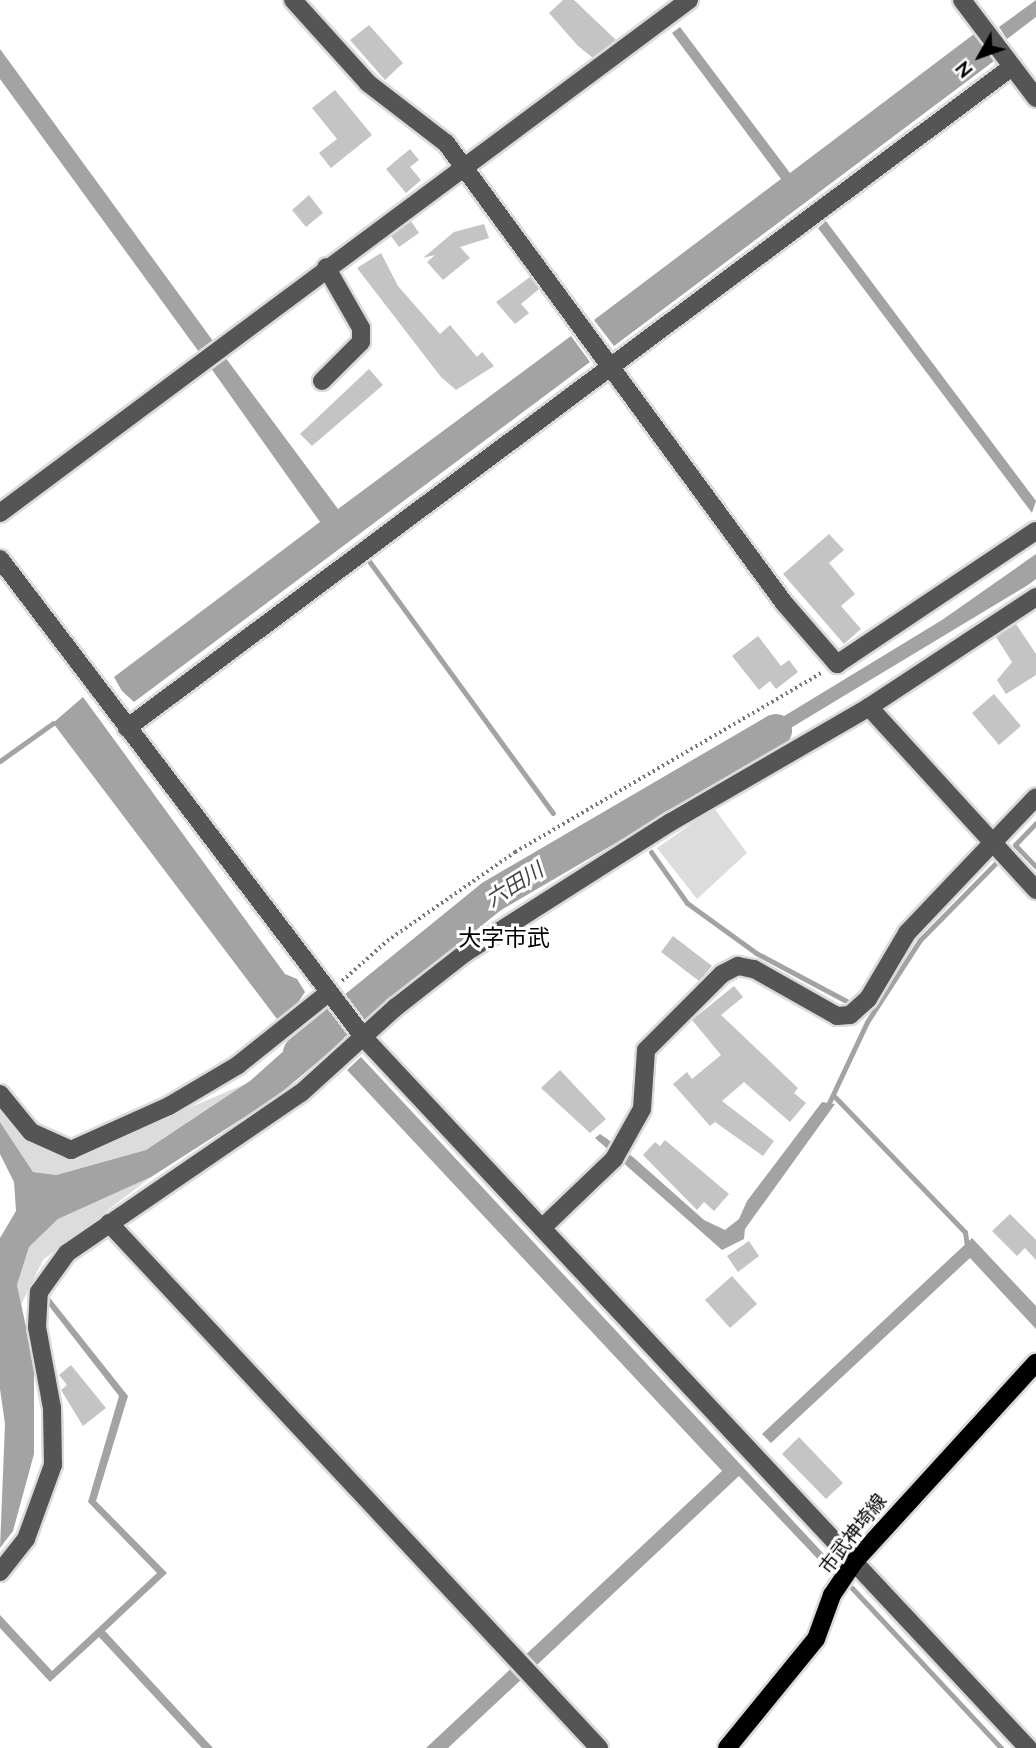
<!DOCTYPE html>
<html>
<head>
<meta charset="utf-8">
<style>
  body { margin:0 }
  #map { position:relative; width:1036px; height:1748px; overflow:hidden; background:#fff; font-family:Mulish,"Noto Sans JP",sans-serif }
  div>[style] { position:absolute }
  .green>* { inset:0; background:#dcdcdc }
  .water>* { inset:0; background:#a3a3a3 }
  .stream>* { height:5px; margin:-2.5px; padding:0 2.5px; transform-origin:2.5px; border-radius:2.5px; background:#a3a3a3 }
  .river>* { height:33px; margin:-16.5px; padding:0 16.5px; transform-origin:16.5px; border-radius:16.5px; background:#a3a3a3 }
  .building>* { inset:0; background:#c4c4c4 }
  .path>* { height:3.5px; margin-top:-1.75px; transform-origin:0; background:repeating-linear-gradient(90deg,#777 0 2px,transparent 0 5.5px) }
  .roads { filter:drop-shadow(2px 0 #dbdbdb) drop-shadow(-2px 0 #dbdbdb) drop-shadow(0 2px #dbdbdb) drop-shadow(0 -2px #dbdbdb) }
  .minor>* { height:18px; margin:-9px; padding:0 9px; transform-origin:9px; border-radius:9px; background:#555 }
  .major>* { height:18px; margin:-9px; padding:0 9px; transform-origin:9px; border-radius:9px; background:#000 }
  span { translate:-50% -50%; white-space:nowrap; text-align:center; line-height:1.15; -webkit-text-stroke:6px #fff; paint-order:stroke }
  .street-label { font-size:19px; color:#000 }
  .water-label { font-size:21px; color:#444; font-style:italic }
  .quarter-label { font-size:23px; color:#000 }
  .north { position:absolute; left:945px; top:21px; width:70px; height:70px; -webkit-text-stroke:5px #fff; paint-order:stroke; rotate:230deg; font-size:19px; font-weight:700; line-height:28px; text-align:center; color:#000 }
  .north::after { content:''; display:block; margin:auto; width:24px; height:32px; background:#000; clip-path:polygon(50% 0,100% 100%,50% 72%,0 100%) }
</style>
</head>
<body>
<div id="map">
  <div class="green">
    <div style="clip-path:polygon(714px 808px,747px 853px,697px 899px,657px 848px)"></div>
    <div style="clip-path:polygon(250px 1082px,146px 1150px,55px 1175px,33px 1172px,0 1122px,0 1104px,27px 1140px,66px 1160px)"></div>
    <div style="clip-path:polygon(151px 1177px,43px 1260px,21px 1305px,17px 1285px,29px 1247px,58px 1219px)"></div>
  </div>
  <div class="water">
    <div style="clip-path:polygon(1036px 0,1036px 17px,1007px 39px,999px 27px)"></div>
    <div style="clip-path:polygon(680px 27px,790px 173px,974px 34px,994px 61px,614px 346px,594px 320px,781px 179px,672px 33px)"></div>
    <div style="clip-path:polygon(0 49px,213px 341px,199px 352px,0 79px)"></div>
    <div style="clip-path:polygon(826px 221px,1036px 501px,1032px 513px,818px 228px)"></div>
    <div style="clip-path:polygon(571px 336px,590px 362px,134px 702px,122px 691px,114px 677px,320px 522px,208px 364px,222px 353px,338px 509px)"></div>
    <div style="clip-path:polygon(1036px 554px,1036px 579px,1028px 585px,741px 758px,730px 749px,942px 620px)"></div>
    <div style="clip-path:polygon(83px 697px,285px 974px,297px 979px,305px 992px,293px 1010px,277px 1019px,53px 723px)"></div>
    <div style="clip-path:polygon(325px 1014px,345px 1039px,276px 1097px,151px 1177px,58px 1219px,29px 1247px,17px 1285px,34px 1364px,34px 1454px,13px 1531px,0 1548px,5px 1424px,0 1389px,0 1238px,16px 1211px,14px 1182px,0 1154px,0 1122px,33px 1172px,56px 1175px,146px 1150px,250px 1081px)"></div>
    <div style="clip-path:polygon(361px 1057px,835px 1566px,829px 1571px,739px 1476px,448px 1748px,426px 1748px,722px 1471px,347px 1070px)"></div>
    <div style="clip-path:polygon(822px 1102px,835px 1104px,745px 1229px,744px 1239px,722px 1250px,595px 1138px,600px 1134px,633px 1157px,704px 1220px,725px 1230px,739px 1219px,747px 1201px)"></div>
    <div style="clip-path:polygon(972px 1238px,1036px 1306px,1036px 1329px,970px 1258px,771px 1443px,762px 1434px)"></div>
    <div style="clip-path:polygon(50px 1298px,128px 1396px,96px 1501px,167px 1573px,105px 1631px,213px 1748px,202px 1748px,99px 1637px,50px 1682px,0 1628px,0 1615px,52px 1671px,157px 1573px,88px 1502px,119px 1396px,49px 1306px)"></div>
  </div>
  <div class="stream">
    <div style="left:369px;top:561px;width:312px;rotate:53.9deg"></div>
    <div style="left:0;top:761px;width:65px;rotate:-35.6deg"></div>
    <div style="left:1036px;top:823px;width:30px;rotate:134deg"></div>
    <div style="left:1015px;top:845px;width:30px;rotate:46deg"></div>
    <div style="left:651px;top:852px;width:62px;rotate:54.8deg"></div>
    <div style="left:687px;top:903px;width:85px;rotate:35.9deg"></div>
    <div style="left:756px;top:953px;width:106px;rotate:28deg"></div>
    <div style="left:835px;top:1097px;width:187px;rotate:46.1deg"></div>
    <div style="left:965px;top:1232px;width:15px;rotate:82deg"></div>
    <div style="left:827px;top:1107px;width:94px;rotate:-64.8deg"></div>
    <div style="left:867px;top:1022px;width:98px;rotate:-57.1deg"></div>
    <div style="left:920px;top:940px;width:108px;rotate:-45.4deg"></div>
    <div style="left:852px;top:1588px;width:219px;rotate:47deg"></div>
  </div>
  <div class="river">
    <div style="left:299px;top:1052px;width:247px;rotate:-39.1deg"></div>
    <div style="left:491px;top:896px;width:329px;rotate:-30.3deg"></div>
  </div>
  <div class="building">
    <div style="clip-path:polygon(563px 0,574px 0,616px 40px,593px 58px,578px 46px,549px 13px)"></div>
    <div style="clip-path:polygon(369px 25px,403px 63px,385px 80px,350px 40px)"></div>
    <div style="clip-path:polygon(335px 90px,372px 135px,331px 168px,319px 153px,337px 139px,312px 108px)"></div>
    <div style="clip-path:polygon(410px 149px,419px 160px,410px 167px,421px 180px,406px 193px,386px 169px)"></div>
    <div style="clip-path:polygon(309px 195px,323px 213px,306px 227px,292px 210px)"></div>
    <div style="clip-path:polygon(411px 221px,419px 233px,399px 247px,391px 236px)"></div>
    <div style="clip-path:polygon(484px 224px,489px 238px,460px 247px,470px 258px,443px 280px,427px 262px,435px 255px,423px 258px,454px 232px)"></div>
    <div style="clip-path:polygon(381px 253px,398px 286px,440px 334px,450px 325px,477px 357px,482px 352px,494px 366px,456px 390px,441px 377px,357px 268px)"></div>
    <div style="clip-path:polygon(530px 277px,539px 289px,521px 304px,529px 313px,515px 324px,496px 302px)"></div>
    <div style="clip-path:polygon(369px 369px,383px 385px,312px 446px,300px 434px)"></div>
    <div style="clip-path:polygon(829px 534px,844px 550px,829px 563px,855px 594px,841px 606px,861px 629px,844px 644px,783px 574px)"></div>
    <div style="clip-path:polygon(1016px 624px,1036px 654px,1036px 675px,1006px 694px,997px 680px,1012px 662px,996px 637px)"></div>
    <div style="clip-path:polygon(758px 636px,781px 666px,789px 660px,798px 672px,776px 689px,770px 681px,759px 690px,732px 656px)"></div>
    <div style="clip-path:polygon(994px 694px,1021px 726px,999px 745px,972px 713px)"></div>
    <div style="clip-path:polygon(673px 936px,712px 966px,699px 981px,661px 952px)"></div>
    <div style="clip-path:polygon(734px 986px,743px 997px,721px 1015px,798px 1088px,794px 1093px,806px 1103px,790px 1122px,744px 1082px,722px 1101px,774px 1141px,763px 1156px,715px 1122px,710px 1126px,673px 1084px,687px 1072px,692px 1079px,721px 1055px,692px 1020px)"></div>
    <div style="clip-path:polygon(560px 1070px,606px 1119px,590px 1133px,541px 1088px)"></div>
    <div style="clip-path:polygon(665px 1140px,729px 1194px,714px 1211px,704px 1202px,697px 1210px,643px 1155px,655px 1142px,660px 1146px)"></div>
    <div style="clip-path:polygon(1010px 1214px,1036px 1240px,1036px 1260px,1025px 1248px,1017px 1256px,992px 1231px)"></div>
    <div style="clip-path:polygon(749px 1241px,759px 1256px,738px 1272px,727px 1256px)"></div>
    <div style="clip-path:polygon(732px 1276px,757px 1304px,730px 1328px,705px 1300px)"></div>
    <div style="clip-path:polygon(71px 1365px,106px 1408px,83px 1426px,61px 1390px,67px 1385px,59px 1375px)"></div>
    <div style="clip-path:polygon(799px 1437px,843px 1483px,826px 1499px,782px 1454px)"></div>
  </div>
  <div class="path">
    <div style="left:342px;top:981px;width:60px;rotate:-41.6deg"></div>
    <div style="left:387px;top:941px;width:156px;rotate:-34.8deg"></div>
    <div style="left:515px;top:852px;width:357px;rotate:-30.3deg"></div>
  </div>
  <div class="roads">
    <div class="minor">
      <div style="left:293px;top:0;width:112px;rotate:47.9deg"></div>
      <div style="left:368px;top:83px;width:98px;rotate:37.6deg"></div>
      <div style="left:446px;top:143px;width:571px;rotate:53.69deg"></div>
      <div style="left:784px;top:603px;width:81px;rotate:49deg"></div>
      <div style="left:837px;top:664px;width:239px;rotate:-33.8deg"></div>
      <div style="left:962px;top:0;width:123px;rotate:52.9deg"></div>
      <div style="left:322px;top:381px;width:55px;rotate:-45deg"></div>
      <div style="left:361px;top:342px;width:14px;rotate:-90deg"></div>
      <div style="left:361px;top:328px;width:70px;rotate:-119.8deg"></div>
      <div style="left:0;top:513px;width:859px;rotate:-36.67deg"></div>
      <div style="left:0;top:559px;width:603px;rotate:52.75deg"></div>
      <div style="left:365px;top:1039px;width:971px;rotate:46.92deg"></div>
      <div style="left:1036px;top:597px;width:200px;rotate:146.6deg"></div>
      <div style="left:869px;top:707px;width:248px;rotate:47.6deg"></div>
      <div style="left:127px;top:728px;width:1105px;rotate:-36.76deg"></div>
      <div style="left:0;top:1094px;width:49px;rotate:50.8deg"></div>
      <div style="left:31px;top:1132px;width:44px;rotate:24.2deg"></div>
      <div style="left:71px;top:1150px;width:107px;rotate:-24.2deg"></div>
      <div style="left:169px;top:1106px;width:80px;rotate:-30.7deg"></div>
      <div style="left:238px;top:1065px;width:114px;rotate:-38.6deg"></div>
      <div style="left:109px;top:1223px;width:718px;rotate:46.97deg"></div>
      <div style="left:542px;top:1228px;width:100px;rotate:-43.8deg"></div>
      <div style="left:614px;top:1159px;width:57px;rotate:-60.8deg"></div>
      <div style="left:642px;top:1109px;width:59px;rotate:-86.1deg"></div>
      <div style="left:646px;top:1050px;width:107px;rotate:-45deg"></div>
      <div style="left:722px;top:974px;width:18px;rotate:-27deg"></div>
      <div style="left:738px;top:966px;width:16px;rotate:11deg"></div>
      <div style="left:754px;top:969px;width:95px;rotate:29.5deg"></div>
      <div style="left:837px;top:1016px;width:13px;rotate:-4deg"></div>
      <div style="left:850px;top:1015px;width:24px;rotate:-42deg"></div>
      <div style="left:868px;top:999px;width:77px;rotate:-59.4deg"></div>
      <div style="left:907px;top:933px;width:187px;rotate:-46.5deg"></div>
      <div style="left:0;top:1572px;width:42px;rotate:-51.8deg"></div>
      <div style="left:26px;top:1539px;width:79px;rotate:-70deg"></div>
      <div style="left:53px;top:1465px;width:57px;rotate:-91deg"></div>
      <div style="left:52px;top:1408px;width:82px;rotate:-100.5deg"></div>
      <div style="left:37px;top:1327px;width:35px;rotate:-87deg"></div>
      <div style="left:39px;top:1292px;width:48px;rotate:-54.3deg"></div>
      <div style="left:67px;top:1253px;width:283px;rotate:-34.4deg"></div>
      <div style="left:301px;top:1093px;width:128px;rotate:-42.2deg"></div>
      <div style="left:396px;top:1007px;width:88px;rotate:-38deg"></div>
      <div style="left:465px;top:953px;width:244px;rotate:-32.5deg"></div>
      <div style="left:671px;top:822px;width:229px;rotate:-30.1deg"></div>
    </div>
    <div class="major">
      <div style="left:727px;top:1748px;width:141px;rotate:-50.8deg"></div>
      <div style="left:816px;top:1639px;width:47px;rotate:-70deg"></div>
      <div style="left:832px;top:1595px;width:40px;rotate:-56deg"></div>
      <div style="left:854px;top:1562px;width:270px;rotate:-47.6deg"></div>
    </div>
  </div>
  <div class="street-label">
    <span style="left:853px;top:1534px;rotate:-52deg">市武神埼線</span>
  </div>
  <div class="water-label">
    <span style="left:514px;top:884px;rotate:-32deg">六田川</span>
  </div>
  <div class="quarter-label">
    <span style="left:504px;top:938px">大字市武</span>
  </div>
  <div class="north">N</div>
</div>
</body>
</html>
